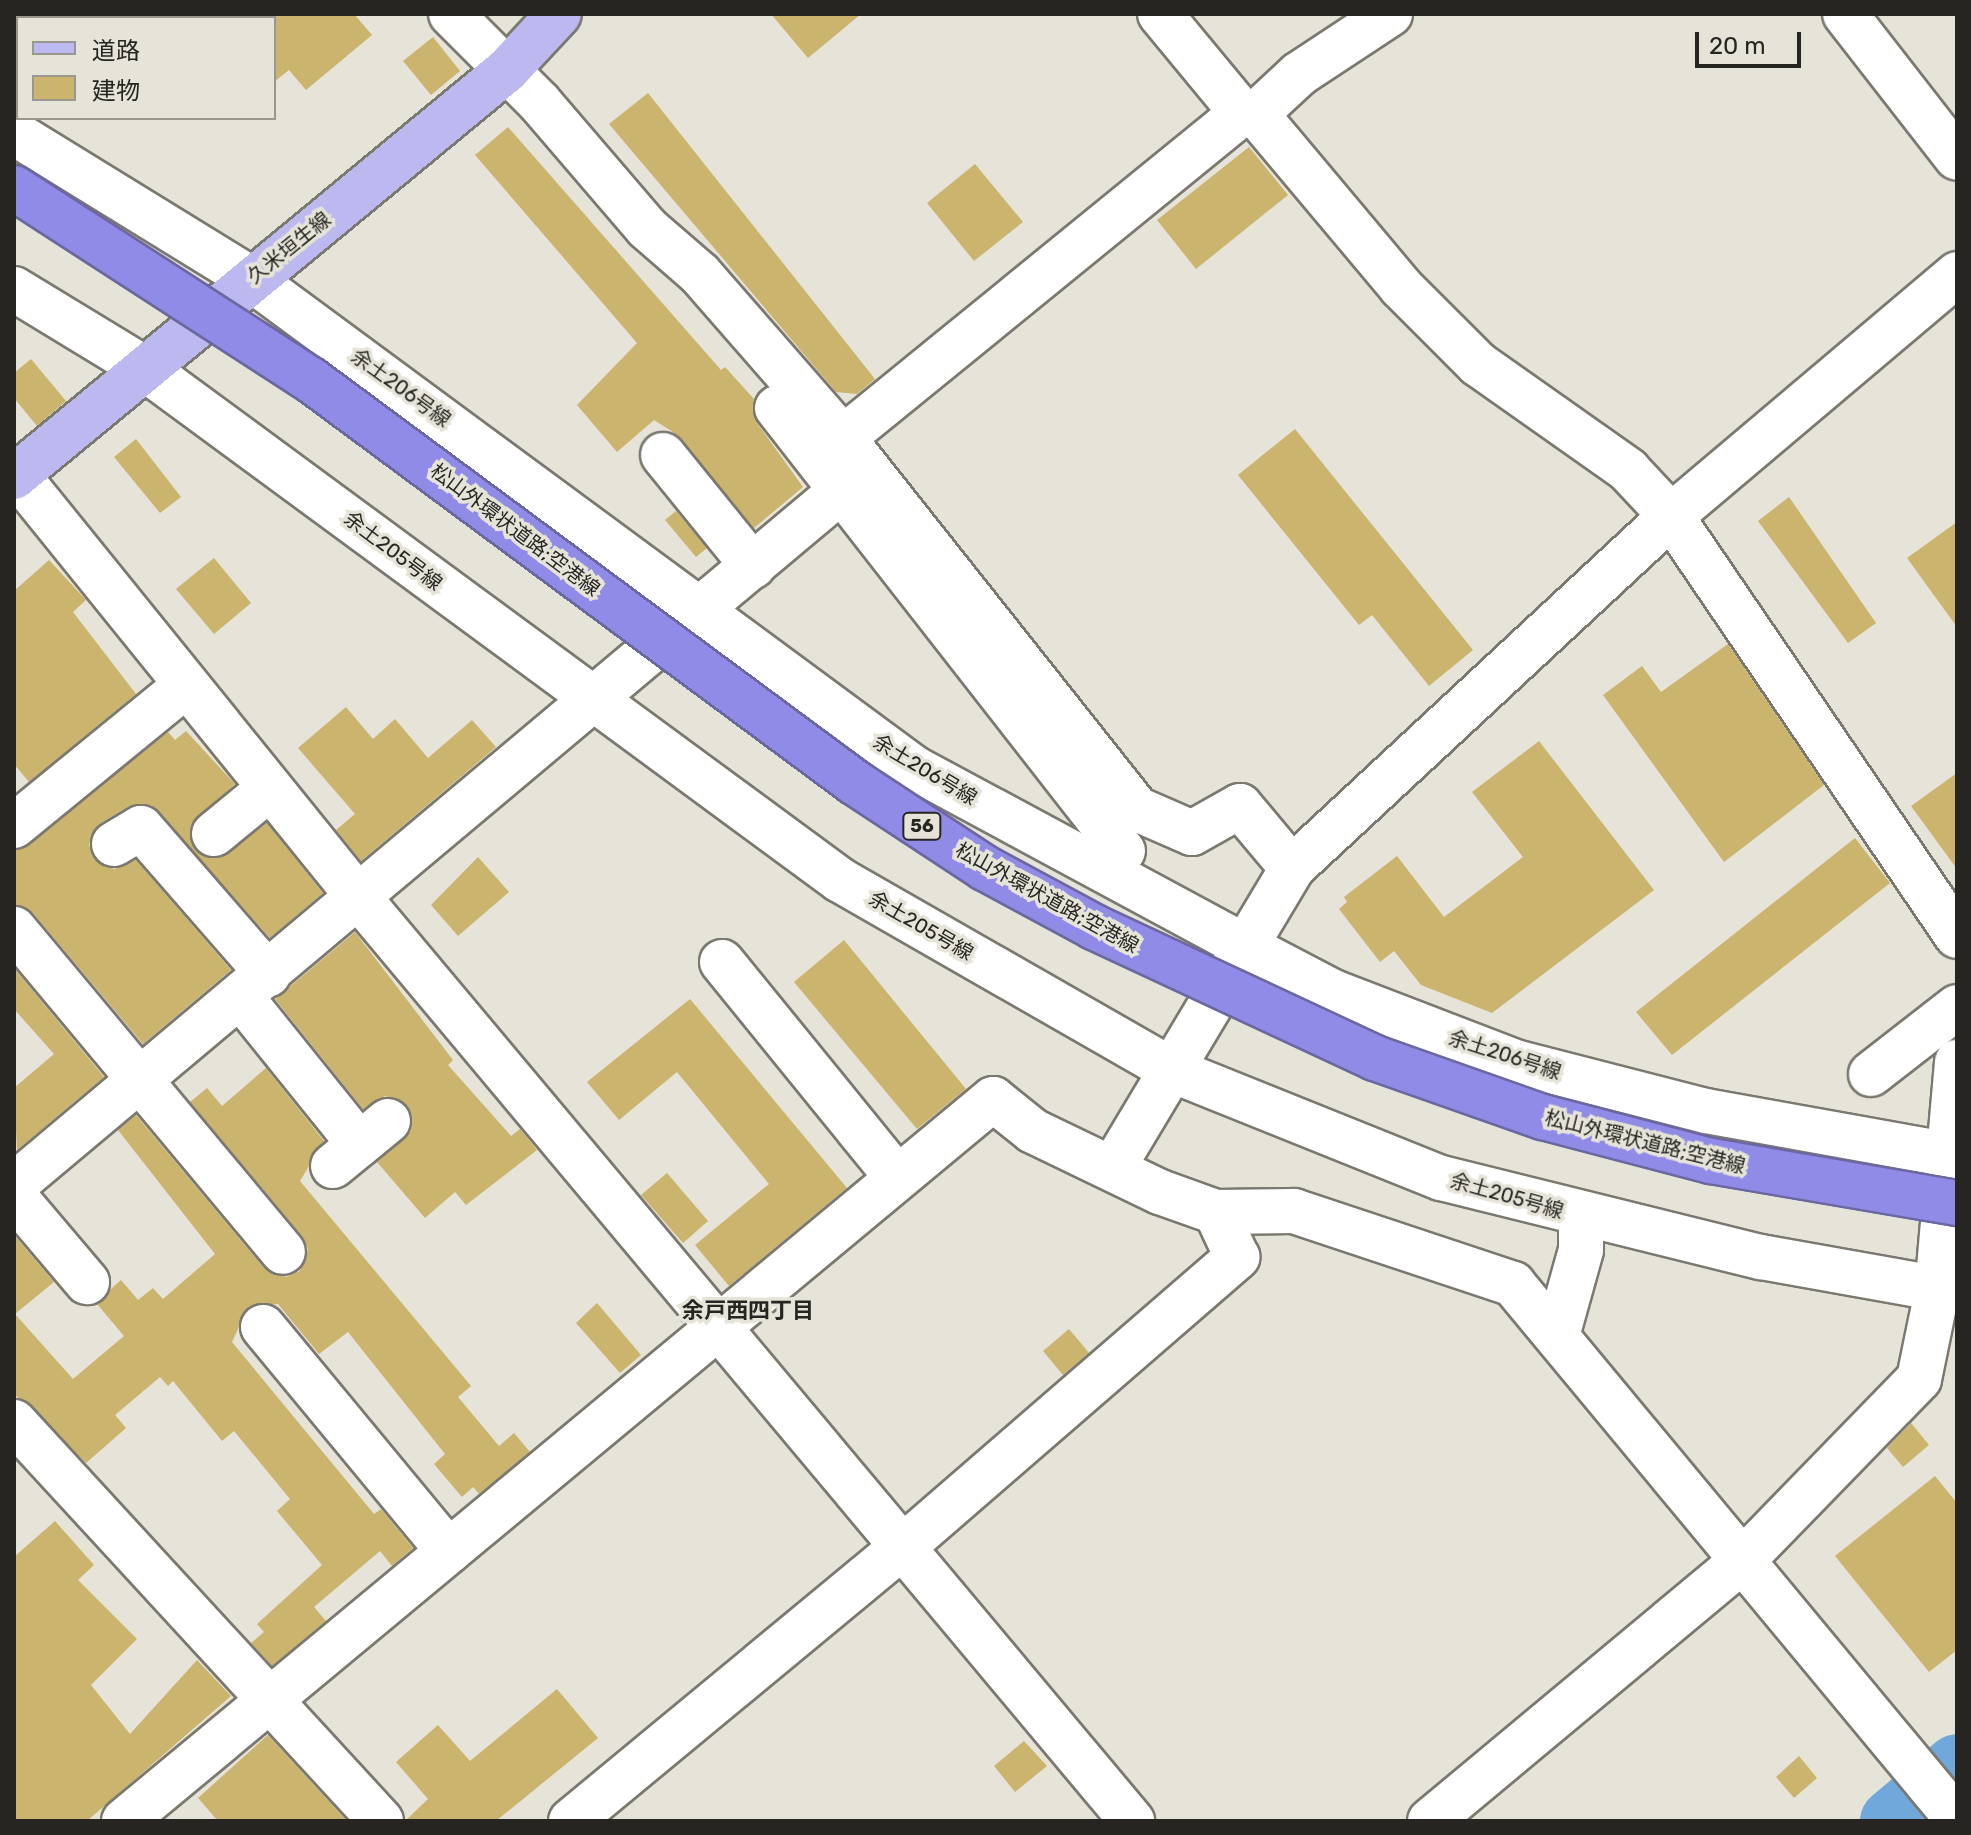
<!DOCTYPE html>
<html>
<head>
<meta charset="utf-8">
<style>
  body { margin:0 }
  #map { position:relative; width:1971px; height:1835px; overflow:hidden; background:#e6e3d8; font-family:Rubik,"Noto Sans JP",sans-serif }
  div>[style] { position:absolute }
  .stream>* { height:11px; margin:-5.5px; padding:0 5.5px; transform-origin:5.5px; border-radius:5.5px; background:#71a8db }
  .river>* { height:64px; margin:-32px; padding:0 32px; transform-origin:32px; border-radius:32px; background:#71a8db }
  .building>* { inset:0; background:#cbb46d }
  .roads { filter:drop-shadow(2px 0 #7b786f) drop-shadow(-2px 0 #7b786f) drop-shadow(0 2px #7b786f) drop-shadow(0 -2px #7b786f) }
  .minor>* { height:44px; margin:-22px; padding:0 22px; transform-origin:22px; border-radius:22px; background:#fff }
  .major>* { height:44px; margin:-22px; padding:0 22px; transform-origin:22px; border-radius:22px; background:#bcb9f0 }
  .bridges { filter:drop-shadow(2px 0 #6b67a1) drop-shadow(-2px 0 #6b67a1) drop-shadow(0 2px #6b67a1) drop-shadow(0 -2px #6b67a1) }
  .highway-bridge>* { height:44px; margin:-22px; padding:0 22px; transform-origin:22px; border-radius:22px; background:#908be6 }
  span { translate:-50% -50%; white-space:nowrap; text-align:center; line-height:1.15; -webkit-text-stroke:7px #e6e3d8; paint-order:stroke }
  .shield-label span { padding:2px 6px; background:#e6e3d8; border:2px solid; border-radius:6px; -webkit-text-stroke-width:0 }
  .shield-label { font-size:18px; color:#272522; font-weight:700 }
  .street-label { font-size:20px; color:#272522 }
  .neighbourhood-label { font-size:22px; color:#272522; font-weight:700 }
  .frame { position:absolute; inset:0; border:16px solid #272522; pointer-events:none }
  .legend { position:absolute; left:16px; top:16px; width:260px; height:104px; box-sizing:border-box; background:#e6e3d8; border:2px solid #9a978f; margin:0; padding:10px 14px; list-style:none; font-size:24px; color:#272522 }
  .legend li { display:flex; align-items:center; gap:16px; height:40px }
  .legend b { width:40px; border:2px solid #9a978f }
  .scale { position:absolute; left:1695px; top:32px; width:106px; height:36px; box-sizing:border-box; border:4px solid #272522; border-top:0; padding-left:10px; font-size:24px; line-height:28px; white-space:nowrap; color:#272522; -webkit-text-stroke:6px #e6e3d8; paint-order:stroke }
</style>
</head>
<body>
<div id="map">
  <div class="stream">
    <div style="left:1908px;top:1806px;width:21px;rotate:47deg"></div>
  </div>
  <div class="river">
    <div style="left:1892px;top:1821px;width:85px;rotate:-40.2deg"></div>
  </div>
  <div class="building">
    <div style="clip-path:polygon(274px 14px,354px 14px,372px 35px,306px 90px,289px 70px,274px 82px)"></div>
    <div style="clip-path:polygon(771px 14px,861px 14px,808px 58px)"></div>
    <div style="clip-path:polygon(433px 37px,460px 71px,431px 95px,403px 61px)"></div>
    <div style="clip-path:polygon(648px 93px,875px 379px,857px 394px,836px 392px,609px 124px)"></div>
    <div style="clip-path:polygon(508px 127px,721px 370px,725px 367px,754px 399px,757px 423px,803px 487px,754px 528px,673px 432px,654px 420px,617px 452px,577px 405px,637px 343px,475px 155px)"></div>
    <div style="clip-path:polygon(1249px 147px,1288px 195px,1196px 269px,1157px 220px)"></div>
    <div style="clip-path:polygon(975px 164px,1023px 222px,974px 261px,927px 203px)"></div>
    <div style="clip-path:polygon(31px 359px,66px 401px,37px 426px,14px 398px,14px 373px)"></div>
    <div style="clip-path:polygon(1295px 429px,1473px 650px,1429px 686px,1372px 615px,1359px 625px,1238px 475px)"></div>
    <div style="clip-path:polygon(136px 439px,181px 497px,160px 513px,114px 457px)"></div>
    <div style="clip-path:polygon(1789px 497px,1876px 623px,1848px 643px,1758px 521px)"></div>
    <div style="clip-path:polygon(676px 511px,707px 548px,696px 557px,665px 520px)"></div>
    <div style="clip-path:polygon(1957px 522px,1957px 627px,1907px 558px)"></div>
    <div style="clip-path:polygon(214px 558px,251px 603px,214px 634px,176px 589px)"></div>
    <div style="clip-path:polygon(49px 560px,86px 600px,73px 612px,136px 694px,29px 782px,14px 764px,14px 591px)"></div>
    <div style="clip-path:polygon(1728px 644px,1824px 785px,1724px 862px,1603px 695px,1642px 666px,1661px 692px)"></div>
    <div style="clip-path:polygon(346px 707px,373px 739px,395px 719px,428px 758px,472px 720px,496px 747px,361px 861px,336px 830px,355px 814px,298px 748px)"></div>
    <div style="clip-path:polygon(186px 731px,235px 784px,191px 824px,195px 850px,219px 858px,267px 823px,323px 893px,270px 938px,151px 805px,129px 806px,101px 823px,89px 844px,93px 857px,114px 869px,136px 860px,231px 970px,143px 1044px,33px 913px,14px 905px,14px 852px,168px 732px,175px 740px)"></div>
    <div style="clip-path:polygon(1539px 741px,1654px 890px,1492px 1013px,1421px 985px,1394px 951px,1380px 962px,1339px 909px,1347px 902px,1344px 897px,1397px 856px,1444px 917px,1523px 857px,1472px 792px)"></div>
    <div style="clip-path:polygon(1957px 773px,1957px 869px,1911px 806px)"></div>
    <div style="clip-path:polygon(1855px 838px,1890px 883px,1672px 1055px,1636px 1012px)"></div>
    <div style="clip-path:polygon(478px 857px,509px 892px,458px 936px,431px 905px)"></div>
    <div style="clip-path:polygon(355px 932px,453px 1060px,448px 1065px,511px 1136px,520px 1129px,537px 1150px,466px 1205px,455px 1192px,425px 1218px,377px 1162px,411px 1131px,408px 1106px,385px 1096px,363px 1109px,275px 999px)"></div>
    <div style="clip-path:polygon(844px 940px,966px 1089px,917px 1129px,794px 982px)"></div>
    <div style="clip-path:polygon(14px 968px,104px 1077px,17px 1150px,14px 1088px,54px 1054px,14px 1009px)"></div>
    <div style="clip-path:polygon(690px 999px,847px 1188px,729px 1286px,695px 1245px,769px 1184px,677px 1072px,619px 1120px,587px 1082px)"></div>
    <div style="clip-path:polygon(266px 1068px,324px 1141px,300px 1181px,471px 1386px,458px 1397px,499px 1446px,514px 1433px,530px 1452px,479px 1494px,473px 1487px,462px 1497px,434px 1464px,445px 1454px,348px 1332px,319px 1354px,278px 1304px,248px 1307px,232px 1342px,374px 1514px,381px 1509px,413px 1548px,392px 1566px,380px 1551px,314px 1607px,326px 1621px,272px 1666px,251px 1643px,264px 1632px,257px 1624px,322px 1565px,277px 1511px,290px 1499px,234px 1431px,222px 1441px,173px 1381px,168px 1386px,160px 1377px,115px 1415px,126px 1428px,86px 1463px,14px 1394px,14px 1235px,54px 1282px,15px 1314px,73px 1379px,124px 1336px,97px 1304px,111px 1289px,121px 1280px,138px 1300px,153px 1288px,163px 1299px,215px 1254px,118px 1130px,136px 1115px,264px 1268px,286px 1277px,300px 1271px,308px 1249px,302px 1236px,190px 1102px,207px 1088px,222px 1106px)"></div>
    <div style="clip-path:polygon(667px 1173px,708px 1221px,683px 1243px,641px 1195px)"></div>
    <div style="clip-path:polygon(597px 1303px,641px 1355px,620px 1373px,576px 1323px)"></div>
    <div style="clip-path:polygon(1069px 1329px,1089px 1353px,1063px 1375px,1043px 1351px)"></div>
    <div style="clip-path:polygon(1911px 1423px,1929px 1445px,1903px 1467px,1887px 1448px)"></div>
    <div style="clip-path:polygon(1935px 1476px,1957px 1503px,1957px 1650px,1929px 1672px,1835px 1556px)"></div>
    <div style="clip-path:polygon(55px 1521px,94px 1565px,78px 1580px,137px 1639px,91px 1685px,130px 1734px,197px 1660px,231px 1696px,87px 1821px,14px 1821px,14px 1557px)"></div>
    <div style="clip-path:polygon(557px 1689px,598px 1738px,496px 1821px,405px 1821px,428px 1799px,396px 1762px,438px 1725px,470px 1761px)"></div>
    <div style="clip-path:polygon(268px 1735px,347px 1821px,218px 1821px,198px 1798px)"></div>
    <div style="clip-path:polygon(1024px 1741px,1047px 1766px,1015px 1792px,994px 1766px)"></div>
    <div style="clip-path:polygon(1799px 1756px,1817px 1778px,1794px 1798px,1776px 1777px)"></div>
  </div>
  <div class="roads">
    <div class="minor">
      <div style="left:451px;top:14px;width:124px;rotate:45deg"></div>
      <div style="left:539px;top:102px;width:166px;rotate:49.4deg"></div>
      <div style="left:647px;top:228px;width:70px;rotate:41deg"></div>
      <div style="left:700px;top:274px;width:218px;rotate:48.9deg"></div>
      <div style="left:843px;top:438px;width:473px;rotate:51.6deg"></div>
      <div style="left:1137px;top:809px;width:60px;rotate:23.6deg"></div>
      <div style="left:1192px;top:833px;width:55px;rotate:-29.4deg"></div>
      <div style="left:1240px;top:806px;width:81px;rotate:50deg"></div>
      <div style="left:1160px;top:14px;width:129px;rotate:50.4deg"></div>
      <div style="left:1242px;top:113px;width:14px;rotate:4deg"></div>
      <div style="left:1256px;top:114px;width:226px;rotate:50deg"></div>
      <div style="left:1401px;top:287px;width:109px;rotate:45deg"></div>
      <div style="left:1478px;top:364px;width:184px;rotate:35.2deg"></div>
      <div style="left:1628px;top:470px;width:63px;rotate:46.9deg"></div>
      <div style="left:1671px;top:516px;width:508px;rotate:55.75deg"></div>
      <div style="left:1845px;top:14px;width:182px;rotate:52.1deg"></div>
      <div style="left:1256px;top:114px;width:59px;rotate:-42.9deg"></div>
      <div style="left:1299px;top:74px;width:109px;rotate:-33.4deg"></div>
      <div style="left:14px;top:133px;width:278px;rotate:31.6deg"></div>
      <div style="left:251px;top:279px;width:824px;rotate:36.41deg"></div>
      <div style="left:914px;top:768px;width:376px;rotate:28.3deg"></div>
      <div style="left:1245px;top:946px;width:99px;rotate:27.6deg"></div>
      <div style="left:1333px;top:992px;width:195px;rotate:21deg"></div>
      <div style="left:1515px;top:1062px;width:197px;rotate:14.4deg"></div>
      <div style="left:1706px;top:1111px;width:255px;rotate:10.2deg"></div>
      <div style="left:14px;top:289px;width:152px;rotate:31.3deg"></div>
      <div style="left:144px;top:368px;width:864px;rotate:36.34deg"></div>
      <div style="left:840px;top:880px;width:383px;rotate:29.8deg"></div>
      <div style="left:1172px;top:1070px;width:290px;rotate:21.9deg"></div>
      <div style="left:1441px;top:1178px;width:330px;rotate:13.9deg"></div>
      <div style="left:1761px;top:1257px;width:199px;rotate:10.1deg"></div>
      <div style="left:777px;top:408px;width:562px;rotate:52.01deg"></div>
      <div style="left:843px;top:438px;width:515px;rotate:-39.16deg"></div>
      <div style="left:663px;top:455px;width:143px;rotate:51deg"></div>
      <div style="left:14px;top:471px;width:550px;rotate:51.05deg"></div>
      <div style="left:360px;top:899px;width:1203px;rotate:50.06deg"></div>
      <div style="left:14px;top:826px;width:220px;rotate:-39.3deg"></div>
      <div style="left:214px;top:834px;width:71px;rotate:-39.3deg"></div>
      <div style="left:114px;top:844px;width:31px;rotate:-31deg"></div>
      <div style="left:141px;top:828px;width:194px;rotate:49deg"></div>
      <div style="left:14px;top:929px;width:420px;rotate:50.2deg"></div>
      <div style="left:722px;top:962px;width:277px;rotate:50.9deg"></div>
      <div style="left:241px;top:997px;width:189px;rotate:51.2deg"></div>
      <div style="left:1871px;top:1074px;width:109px;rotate:-37.9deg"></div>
      <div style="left:333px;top:1166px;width:71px;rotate:-39.3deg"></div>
      <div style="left:1114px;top:1166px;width:347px;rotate:-59.1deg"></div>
      <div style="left:1292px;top:868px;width:517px;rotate:-42.88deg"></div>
      <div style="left:1671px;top:516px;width:375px;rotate:-40.2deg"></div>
      <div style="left:14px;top:1185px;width:1114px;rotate:-40.01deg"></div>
      <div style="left:14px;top:1196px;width:113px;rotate:49.7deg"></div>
      <div style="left:263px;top:1327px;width:291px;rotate:50.4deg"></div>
      <div style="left:1557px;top:1336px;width:89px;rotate:-74.4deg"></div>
      <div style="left:1581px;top:1250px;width:33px;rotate:-90deg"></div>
      <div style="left:14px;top:1422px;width:542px;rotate:47.39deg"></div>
      <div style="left:124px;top:1821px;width:1130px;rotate:-39.72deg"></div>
      <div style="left:993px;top:1099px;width:51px;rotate:38.7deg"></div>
      <div style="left:1033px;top:1131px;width:141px;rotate:25.7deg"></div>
      <div style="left:1160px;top:1192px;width:59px;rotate:19.7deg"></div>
      <div style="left:1216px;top:1212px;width:78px;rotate:-0.7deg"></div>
      <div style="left:1294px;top:1211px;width:231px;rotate:18.4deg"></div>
      <div style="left:1513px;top:1284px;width:695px;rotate:50.31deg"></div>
      <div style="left:571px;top:1821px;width:433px;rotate:-39.6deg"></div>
      <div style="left:905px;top:1545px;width:440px;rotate:-40.9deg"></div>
      <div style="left:1237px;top:1257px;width:50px;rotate:-115deg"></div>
      <div style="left:1430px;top:1821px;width:406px;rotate:-39.8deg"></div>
      <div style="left:1742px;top:1561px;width:254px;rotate:-45.8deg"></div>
      <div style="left:1919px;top:1379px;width:90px;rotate:-78.4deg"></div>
      <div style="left:1937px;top:1291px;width:230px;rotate:-85deg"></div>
    </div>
    <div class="major">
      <div style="left:14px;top:477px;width:639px;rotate:-39.54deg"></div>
      <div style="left:507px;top:70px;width:76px;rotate:-47.1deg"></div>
    </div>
  </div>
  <div class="bridges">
    <div class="highway-bridge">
      <div style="left:14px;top:188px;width:354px;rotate:32.9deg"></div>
      <div style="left:311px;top:380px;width:676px;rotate:36.51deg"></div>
      <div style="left:854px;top:782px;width:157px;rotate:33.3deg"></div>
      <div style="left:985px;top:868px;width:124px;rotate:28.4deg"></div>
      <div style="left:1094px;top:927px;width:310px;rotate:25deg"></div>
      <div style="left:1375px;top:1058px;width:178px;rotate:19.4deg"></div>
      <div style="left:1543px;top:1117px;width:174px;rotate:14.7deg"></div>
      <div style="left:1711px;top:1161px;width:250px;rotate:9.7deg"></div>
    </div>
  </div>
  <div class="shield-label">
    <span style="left:922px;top:826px">56</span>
  </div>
  <div class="street-label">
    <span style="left:289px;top:248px;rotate:-39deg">久米垣生線</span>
    <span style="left:401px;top:388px;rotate:36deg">余土206号線</span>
    <span style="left:515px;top:530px;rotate:37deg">松山外環状道路;空港線</span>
    <span style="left:393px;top:551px;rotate:37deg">余土205号線</span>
    <span style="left:925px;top:770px;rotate:31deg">余土206号線</span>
    <span style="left:1047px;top:898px;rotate:29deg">松山外環状道路;空港線</span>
    <span style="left:921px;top:926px;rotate:30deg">余土205号線</span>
    <span style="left:1505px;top:1055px;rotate:18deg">余土206号線</span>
    <span style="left:1645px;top:1142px;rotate:14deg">松山外環状道路;空港線</span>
    <span style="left:1507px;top:1196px;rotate:16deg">余土205号線</span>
  </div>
  <div class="neighbourhood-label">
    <span style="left:748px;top:1311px">余戸西四丁目</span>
  </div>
  <div class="frame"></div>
  <ul class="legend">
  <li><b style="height:10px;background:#bcb9f0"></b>道路</li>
  <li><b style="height:22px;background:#cbb46d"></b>建物</li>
  </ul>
  <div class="scale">20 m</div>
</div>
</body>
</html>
